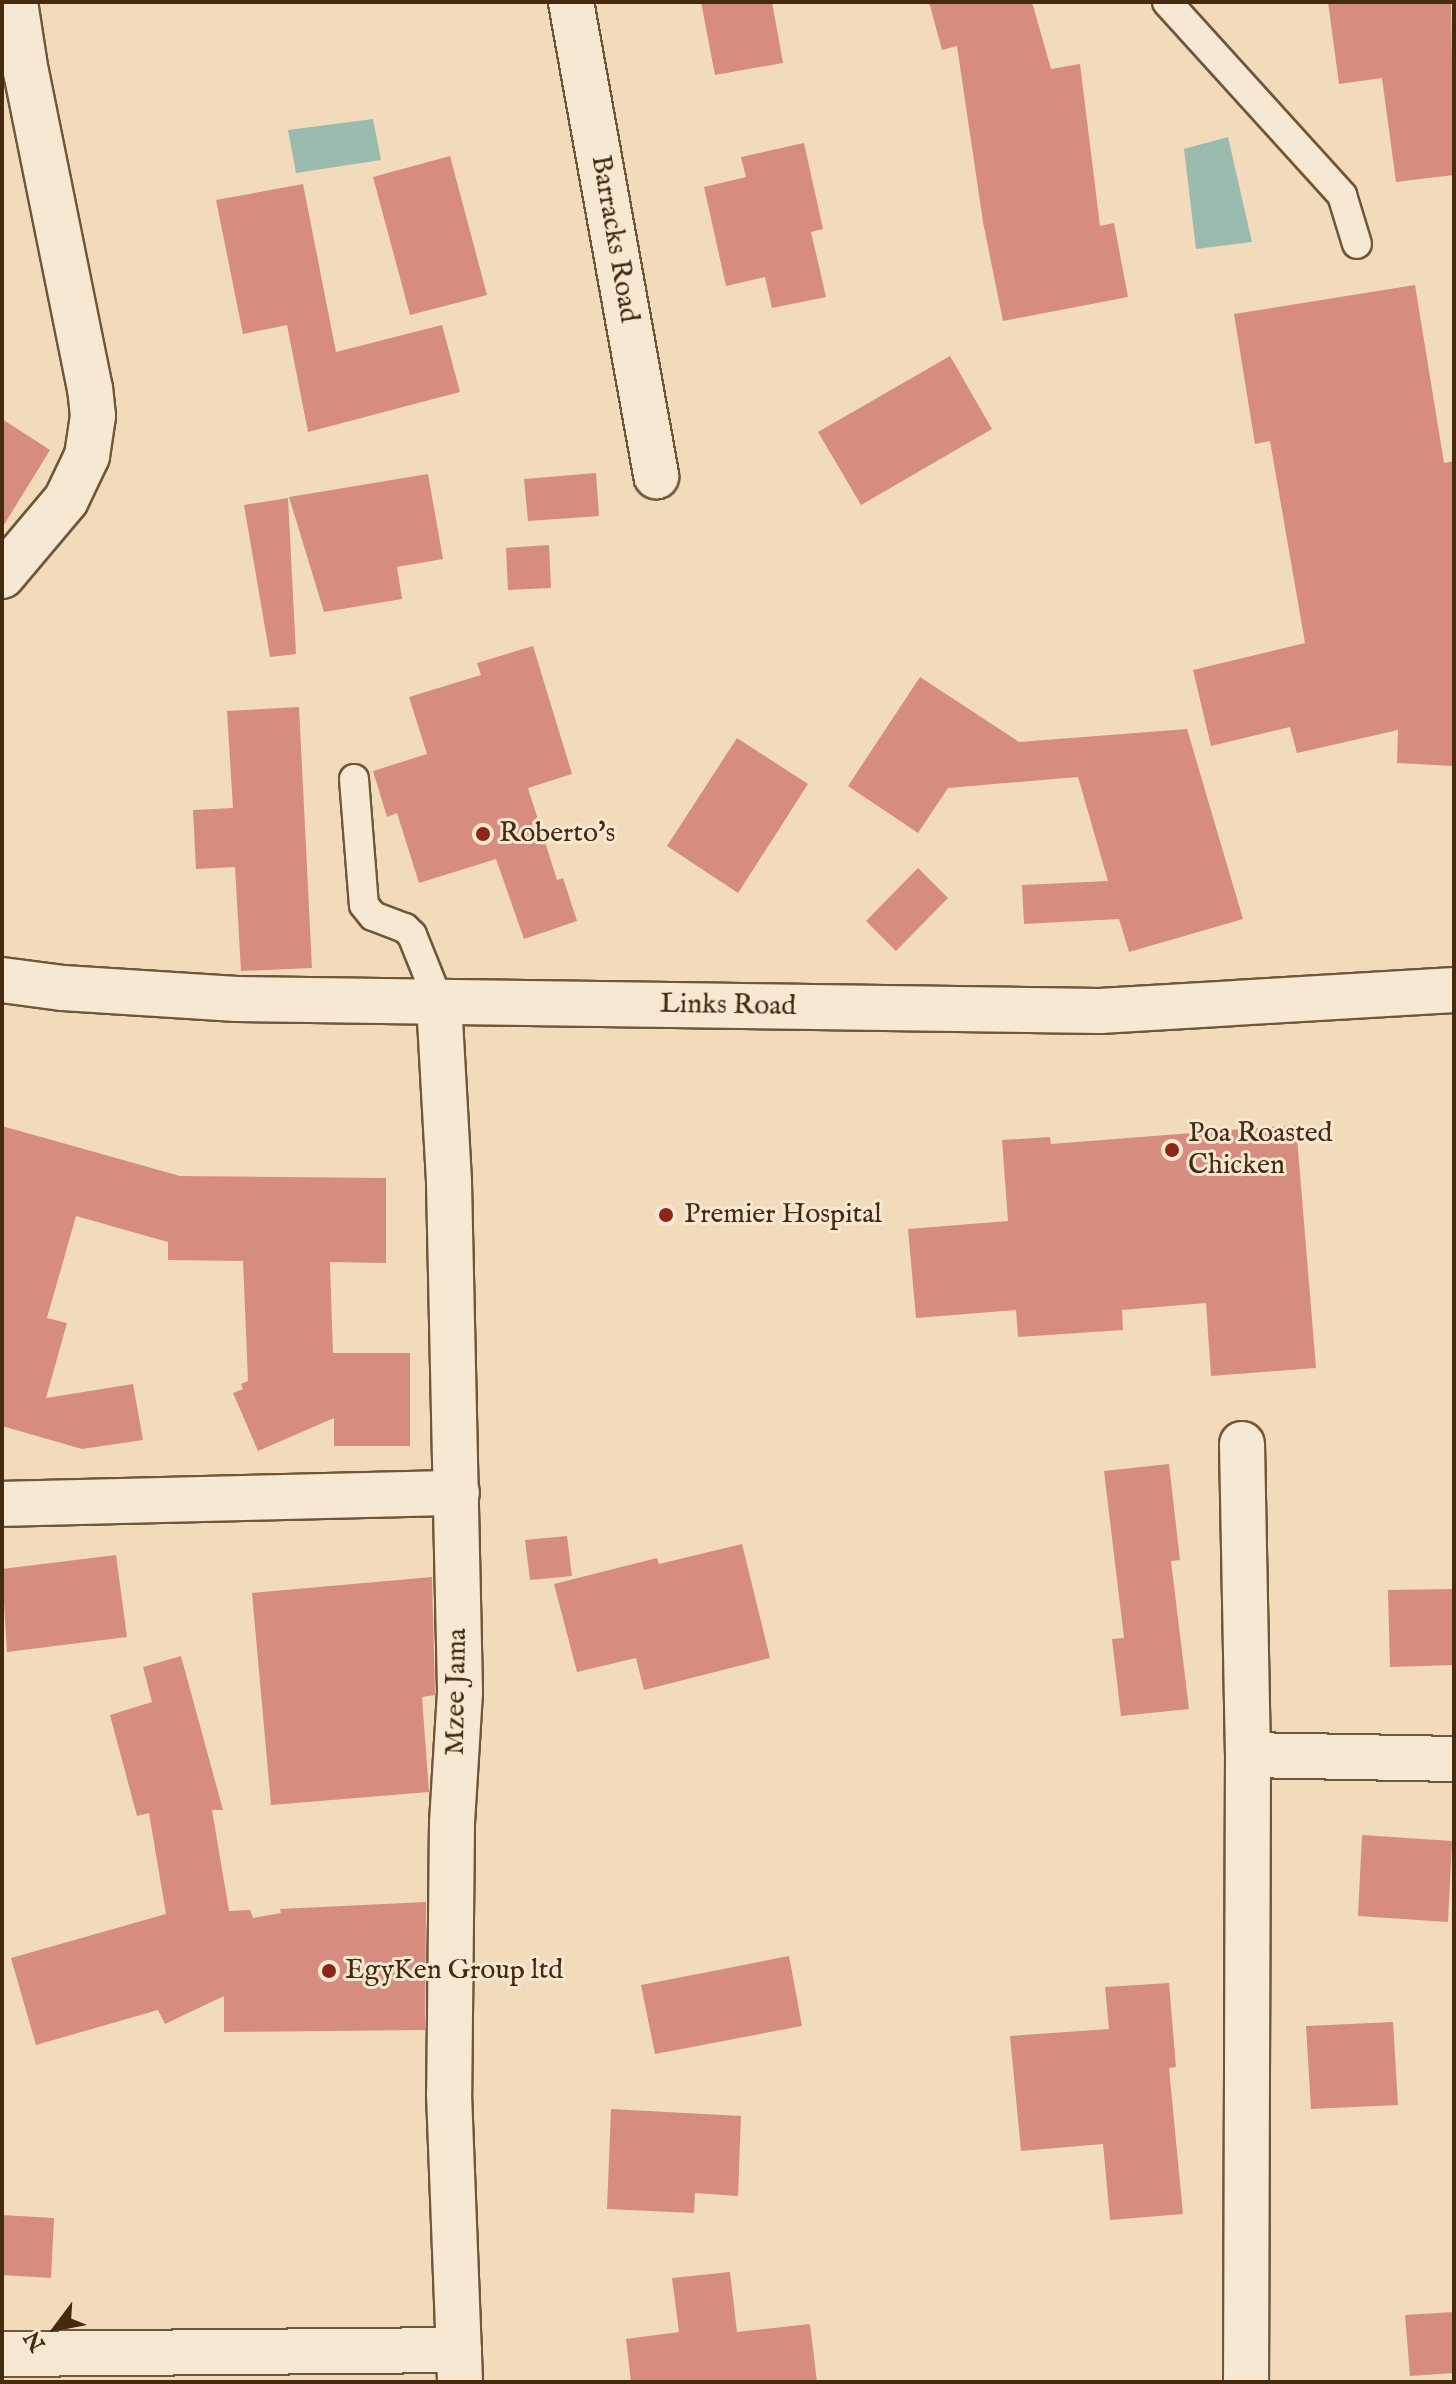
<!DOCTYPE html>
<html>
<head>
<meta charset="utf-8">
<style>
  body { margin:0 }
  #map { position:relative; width:1456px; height:2384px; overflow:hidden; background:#f1dbbb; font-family:"IM FELL English",serif }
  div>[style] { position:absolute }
  .water>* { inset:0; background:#9bbbae }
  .building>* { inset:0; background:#d68d7f }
  .roads { filter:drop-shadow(2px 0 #71563a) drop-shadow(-2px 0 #71563a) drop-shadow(0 2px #71563a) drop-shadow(0 -2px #71563a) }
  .service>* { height:28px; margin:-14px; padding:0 14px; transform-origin:14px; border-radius:14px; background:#f6e8d3 }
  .minor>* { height:44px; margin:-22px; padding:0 22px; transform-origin:22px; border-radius:22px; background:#f6e8d3 }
  .secondary>* { height:44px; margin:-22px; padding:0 22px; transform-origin:22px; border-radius:22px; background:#f6e8d3 }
  .dots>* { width:22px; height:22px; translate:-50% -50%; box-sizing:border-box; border:4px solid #f6e8d3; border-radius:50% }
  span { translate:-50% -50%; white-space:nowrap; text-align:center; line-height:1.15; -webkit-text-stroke:6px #f6e8d3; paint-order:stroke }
  .street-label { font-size:28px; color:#462a0f }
  .poi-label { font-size:28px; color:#462a0f }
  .left { translate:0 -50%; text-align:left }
  .frame { position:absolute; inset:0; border:4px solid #462a0f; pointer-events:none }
  .north { position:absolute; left:16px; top:2288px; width:80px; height:80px; -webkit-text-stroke:6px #f6e8d3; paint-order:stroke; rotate:238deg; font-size:22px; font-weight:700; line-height:32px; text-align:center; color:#462a0f }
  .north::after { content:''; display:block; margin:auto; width:28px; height:36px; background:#462a0f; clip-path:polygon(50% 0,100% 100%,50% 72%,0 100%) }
</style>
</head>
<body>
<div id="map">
  <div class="water">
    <div style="clip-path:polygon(373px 119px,381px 160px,296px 173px,288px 130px)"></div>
    <div style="clip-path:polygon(1228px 137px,1252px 242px,1196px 249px,1184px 149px)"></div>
  </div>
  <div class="building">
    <div style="clip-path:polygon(701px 2px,772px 2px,783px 63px,715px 75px)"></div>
    <div style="clip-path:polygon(929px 2px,1032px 2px,1051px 69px,1080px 64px,1100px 226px,1114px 223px,1128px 297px,1003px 321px,983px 222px,957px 46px,942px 50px)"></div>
    <div style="clip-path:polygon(1328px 2px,1451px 2px,1454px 175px,1396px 182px,1382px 78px,1339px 84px)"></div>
    <div style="clip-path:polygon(804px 143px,823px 229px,811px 232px,826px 297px,772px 308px,765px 277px,726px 286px,704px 187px,746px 177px,741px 157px)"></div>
    <div style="clip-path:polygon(450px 156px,487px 295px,410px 315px,373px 177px)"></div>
    <div style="clip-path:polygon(303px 184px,336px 352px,442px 325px,460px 392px,308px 432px,287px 325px,243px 334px,216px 200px)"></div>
    <div style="clip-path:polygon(1415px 285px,1444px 463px,1454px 461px,1454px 766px,1397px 763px,1398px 730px,1297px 753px,1290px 727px,1211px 746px,1193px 670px,1305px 643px,1270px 441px,1255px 444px,1234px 314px)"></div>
    <div style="clip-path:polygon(950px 356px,992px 429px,861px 505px,818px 432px)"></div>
    <div style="clip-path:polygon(2px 419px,50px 450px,2px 528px)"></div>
    <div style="clip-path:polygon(596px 473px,599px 516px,528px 521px,524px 479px)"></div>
    <div style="clip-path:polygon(428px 474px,443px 559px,397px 567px,402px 599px,324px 612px,289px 497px)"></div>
    <div style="clip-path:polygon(288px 498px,296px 654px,270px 657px,244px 505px)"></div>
    <div style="clip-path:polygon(549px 545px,551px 588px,508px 590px,506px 548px)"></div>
    <div style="clip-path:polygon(533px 646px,572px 774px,528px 788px,557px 880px,563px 878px,577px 921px,524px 939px,496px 859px,419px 883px,397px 813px,387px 817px,373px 771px,427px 754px,409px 697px,481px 675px,477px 663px)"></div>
    <div style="clip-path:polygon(920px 677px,1019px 742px,1187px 729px,1243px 919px,1129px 952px,1119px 919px,1024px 924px,1022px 885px,1108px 881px,1078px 777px,948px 788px,918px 833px,848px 786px)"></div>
    <div style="clip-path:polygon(299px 707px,312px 968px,241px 971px,235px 867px,196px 869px,193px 810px,233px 808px,227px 711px)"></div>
    <div style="clip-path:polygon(737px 738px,808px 784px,738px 893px,667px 846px)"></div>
    <div style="clip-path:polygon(918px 868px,948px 898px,896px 951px,866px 921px)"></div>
    <div style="clip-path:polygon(1296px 1125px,1316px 1368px,1211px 1376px,1206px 1303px,1122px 1310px,1123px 1330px,1018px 1337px,1016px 1310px,916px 1318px,908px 1229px,1008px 1221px,1002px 1140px,1050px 1137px,1051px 1144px)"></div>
    <div style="clip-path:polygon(2px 1126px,180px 1176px,386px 1178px,386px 1263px,330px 1262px,333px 1353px,410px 1353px,410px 1446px,334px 1446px,334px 1418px,258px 1451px,233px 1393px,243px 1389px,241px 1384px,248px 1381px,243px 1261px,168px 1260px,168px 1242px,76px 1216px,47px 1318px,67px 1323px,46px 1398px,133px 1384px,143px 1440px,82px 1449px,2px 1426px)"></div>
    <div style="clip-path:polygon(1169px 1464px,1180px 1560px,1171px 1561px,1189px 1709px,1121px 1716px,1112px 1639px,1124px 1638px,1104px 1471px)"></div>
    <div style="clip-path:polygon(567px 1536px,572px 1576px,530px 1580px,525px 1540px)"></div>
    <div style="clip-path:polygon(742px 1544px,770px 1658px,644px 1690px,636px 1658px,577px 1672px,554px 1584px,657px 1558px,659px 1564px)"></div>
    <div style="clip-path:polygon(116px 1555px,127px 1637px,7px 1652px,2px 1569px)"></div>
    <div style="clip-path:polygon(432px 1577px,435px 1695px,422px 1697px,429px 1792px,271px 1805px,252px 1593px)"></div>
    <div style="clip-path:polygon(1454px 1589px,1454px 1665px,1390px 1667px,1388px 1590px)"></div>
    <div style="clip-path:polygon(181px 1656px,223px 1810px,212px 1810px,229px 1911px,250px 1910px,253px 1918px,281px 1913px,280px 1909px,426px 1902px,425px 2030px,224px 2032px,224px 1996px,165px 2024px,158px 2010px,36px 2045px,11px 1958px,166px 1914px,149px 1813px,137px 1816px,110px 1715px,152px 1702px,143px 1667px)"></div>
    <div style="clip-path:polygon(1362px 1835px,1452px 1841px,1448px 1922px,1358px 1916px)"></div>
    <div style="clip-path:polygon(789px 1956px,802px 2026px,655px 2054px,641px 1985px)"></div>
    <div style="clip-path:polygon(1169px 1983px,1176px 2067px,1169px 2068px,1183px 2214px,1110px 2220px,1103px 2144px,1021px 2151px,1010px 2036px,1109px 2029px,1105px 1987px)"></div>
    <div style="clip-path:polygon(1393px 2022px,1398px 2105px,1311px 2109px,1306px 2026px)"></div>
    <div style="clip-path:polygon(611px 2109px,741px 2116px,738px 2196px,695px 2193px,694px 2213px,607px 2209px)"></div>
    <div style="clip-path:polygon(2px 2215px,54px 2218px,51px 2278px,2px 2275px)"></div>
    <div style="clip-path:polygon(730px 2272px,737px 2332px,810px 2324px,817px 2382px,631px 2382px,626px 2339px,679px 2332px,672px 2278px)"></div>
    <div style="clip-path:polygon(1454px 2312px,1454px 2373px,1410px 2376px,1405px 2315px)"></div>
  </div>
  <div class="roads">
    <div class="service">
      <div style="left:1167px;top:2px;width:261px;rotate:47.8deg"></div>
      <div style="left:1342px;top:195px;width:51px;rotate:73deg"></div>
      <div style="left:354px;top:779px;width:126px;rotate:85.5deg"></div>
      <div style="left:364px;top:905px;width:14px;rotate:51deg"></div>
      <div style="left:373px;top:916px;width:34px;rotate:21deg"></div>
      <div style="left:405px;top:928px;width:10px;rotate:45deg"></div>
      <div style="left:412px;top:935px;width:72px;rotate:68.1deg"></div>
    </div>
    <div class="minor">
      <div style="left:571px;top:2px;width:482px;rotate:79.8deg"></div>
      <div style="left:2px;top:576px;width:99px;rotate:-49.9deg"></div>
      <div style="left:66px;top:500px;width:49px;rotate:-64.5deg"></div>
      <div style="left:87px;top:456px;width:40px;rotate:-81.5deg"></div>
      <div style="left:93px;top:416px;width:27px;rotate:-96deg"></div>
      <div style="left:90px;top:389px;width:322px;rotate:-101.4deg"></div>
      <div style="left:26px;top:73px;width:72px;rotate:-98.8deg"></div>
      <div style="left:439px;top:1002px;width:181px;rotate:86.8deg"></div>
      <div style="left:449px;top:1183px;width:509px;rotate:88.76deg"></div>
      <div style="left:460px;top:1692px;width:132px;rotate:93.5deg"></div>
      <div style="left:452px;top:1824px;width:270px;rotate:90.6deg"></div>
      <div style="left:449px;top:2094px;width:288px;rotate:87.8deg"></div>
      <div style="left:1242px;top:1444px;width:311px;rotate:88.9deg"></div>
      <div style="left:1248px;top:1755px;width:627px;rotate:90.18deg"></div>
      <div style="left:2px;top:1504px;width:455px;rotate:-1.4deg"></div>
      <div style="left:1248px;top:1755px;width:206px;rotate:1.1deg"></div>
      <div style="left:2px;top:2354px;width:457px;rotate:-0.5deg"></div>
    </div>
    <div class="secondary">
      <div style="left:2px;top:980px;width:62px;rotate:7.5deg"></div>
      <div style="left:63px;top:988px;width:174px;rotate:3.6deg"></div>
      <div style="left:237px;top:999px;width:863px;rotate:0.8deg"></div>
      <div style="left:1100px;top:1011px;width:355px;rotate:-3.4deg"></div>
    </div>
  </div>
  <div class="dots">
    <div style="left:483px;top:834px;background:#8f2418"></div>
    <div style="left:1172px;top:1150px;background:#8f2418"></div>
    <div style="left:666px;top:1215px;background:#8f2418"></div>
    <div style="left:329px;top:1971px;background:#8f2418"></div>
  </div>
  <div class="street-label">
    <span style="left:614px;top:239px;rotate:80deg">Barracks Road</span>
    <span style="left:728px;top:1006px;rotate:1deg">Links Road</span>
    <span style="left:457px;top:1692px;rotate:-89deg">Mzee Jama</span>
  </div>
  <div class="poi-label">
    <span class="left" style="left:499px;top:834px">Roberto's</span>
    <span class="left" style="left:1188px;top:1150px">Poa Roasted<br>Chicken</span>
    <span class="left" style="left:684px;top:1215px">Premier Hospital</span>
    <span class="left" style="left:345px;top:1971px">EgyKen Group ltd</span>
  </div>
  <div class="frame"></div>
  <div class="north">N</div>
</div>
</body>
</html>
